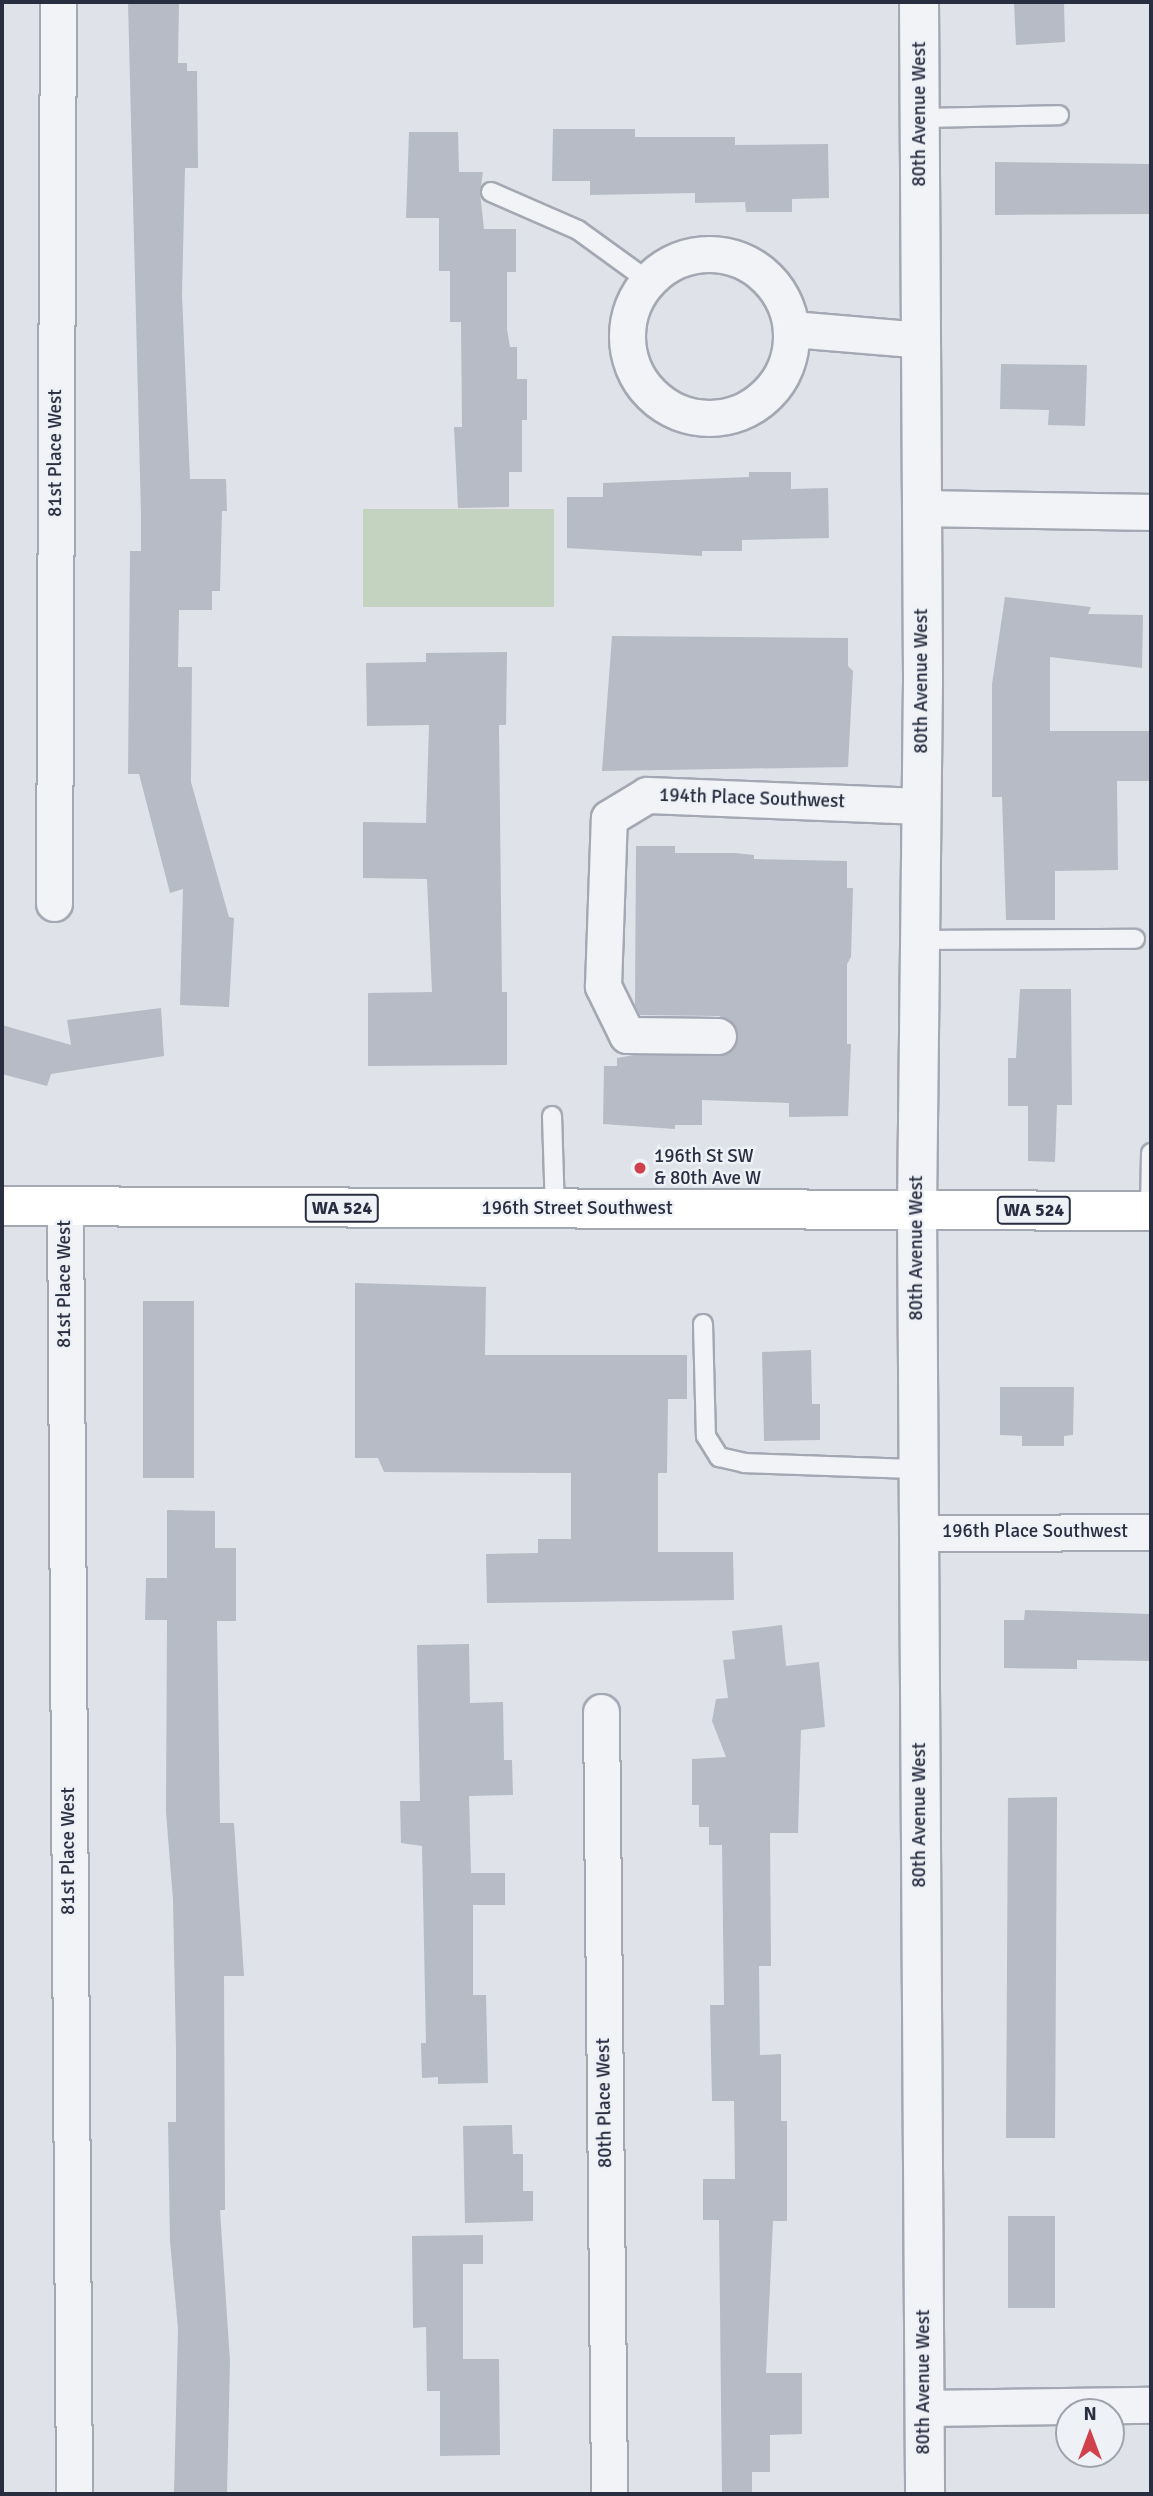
<!DOCTYPE html>
<html>
<head>
<meta charset="utf-8">
<style>
  body { margin:0 }
  #map { position:relative; width:1153px; height:2496px; overflow:hidden; background:#dfe2e9; font-family:Signika,sans-serif }
  div>[style] { position:absolute }
  .green>* { inset:0; background:#c3d3c0 }
  .building>* { inset:0; background:#b6bbc5 }
  .roads { filter:drop-shadow(2px 0 #a4a8b3) drop-shadow(-2px 0 #a4a8b3) drop-shadow(0 2px #a4a8b3) drop-shadow(0 -2px #a4a8b3) }
  .service>* { height:18px; margin:-9px; padding:0 9px; transform-origin:9px; border-radius:9px; background:#f2f3f7 }
  .minor>* { height:35px; margin:-17.5px; padding:0 17.5px; transform-origin:17.5px; border-radius:17.5px; background:#f2f3f7 }
  .minor>.ring { margin:-17.5px; padding:0; box-sizing:content-box; background:none; border:35px solid #f2f3f7; border-radius:50% }
  .tertiary>* { height:38px; margin:-19px; padding:0 19px; transform-origin:19px; border-radius:19px; background:#f2f3f7 }
  .primary>* { height:38px; margin:-19px; padding:0 19px; transform-origin:19px; border-radius:19px; background:#fff }
  .dots>* { width:19px; height:19px; translate:-50% -50%; box-sizing:border-box; border:4px solid #eef1f6; border-radius:50% }
  span { translate:-50% -50%; white-space:nowrap; text-align:center; line-height:1.15; -webkit-text-stroke:5px #eef1f6; paint-order:stroke }
  .shield-label span { padding:2px 5px; background:#eef1f6; border:2px solid; border-radius:5px; -webkit-text-stroke-width:0 }
  .shield-label { font-size:18px; color:#282e40; font-weight:700 }
  .street-label { font-size:19px; color:#282e40 }
  .poi-label { font-size:19px; color:#282e40 }
  .left { translate:0 -50%; text-align:left }
  .frame { position:absolute; inset:0; border:4px solid #282e40; pointer-events:none }
  .north { position:absolute; left:1055px; top:2398px; width:70px; height:70px; box-sizing:border-box; background:#eef1f6; border:2px solid #9fa3ad; border-radius:50%; rotate:0deg; font-size:19px; font-weight:700; line-height:28px; text-align:center; color:#282e40 }
  .north::after { content:''; display:block; margin:auto; width:24px; height:32px; background:#d0414b; clip-path:polygon(50% 0,100% 100%,50% 72%,0 100%) }
</style>
</head>
<body>
<div id="map">
  <div class="green">
    <div style="clip-path:polygon(363px 509px,554px 509px,554px 607px,363px 607px)"></div>
  </div>
  <div class="building">
    <div style="clip-path:polygon(128px 2px,179px 2px,178px 63px,187px 63px,187px 71px,197px 71px,198px 168px,185px 168px,182px 295px,190px 479px,226px 479px,227px 511px,222px 511px,220px 591px,212px 591px,212px 610px,179px 610px,178px 667px,192px 667px,191px 782px,229px 917px,234px 918px,229px 1007px,180px 1005px,183px 889px,170px 893px,139px 774px,128px 774px,130px 551px,141px 551px,141px 515px)"></div>
    <div style="clip-path:polygon(1014px 2px,1064px 2px,1065px 42px,1016px 45px)"></div>
    <div style="clip-path:polygon(553px 129px,635px 129px,635px 137px,735px 137px,735px 145px,828px 144px,829px 198px,792px 199px,792px 212px,746px 212px,745px 202px,695px 203px,695px 193px,590px 195px,590px 181px,552px 181px)"></div>
    <div style="clip-path:polygon(409px 132px,458px 132px,459px 172px,483px 172px,480px 193px,484px 229px,516px 229px,516px 272px,507px 272px,507px 329px,510px 347px,517px 347px,517px 379px,527px 379px,527px 420px,522px 420px,522px 472px,509px 472px,509px 507px,458px 508px,454px 427px,462px 427px,461px 322px,450px 322px,450px 271px,439px 271px,439px 218px,406px 218px)"></div>
    <div style="clip-path:polygon(995px 162px,1151px 164px,1151px 214px,995px 215px)"></div>
    <div style="clip-path:polygon(1001px 364px,1087px 365px,1085px 426px,1048px 425px,1049px 410px,1000px 409px)"></div>
    <div style="clip-path:polygon(749px 472px,791px 472px,791px 489px,828px 488px,829px 538px,742px 540px,742px 551px,702px 551px,702px 556px,567px 548px,567px 497px,603px 497px,603px 483px,749px 477px)"></div>
    <div style="clip-path:polygon(1005px 597px,1091px 607px,1088px 614px,1143px 615px,1142px 668px,1050px 657px,1050px 731px,1151px 731px,1151px 781px,1117px 781px,1118px 870px,1055px 871px,1055px 920px,1006px 920px,1002px 797px,992px 797px,992px 684px)"></div>
    <div style="clip-path:polygon(612px 636px,848px 638px,848px 666px,853px 671px,848px 767px,602px 771px)"></div>
    <div style="clip-path:polygon(507px 652px,506px 725px,499px 725px,502px 992px,507px 992px,507px 1065px,368px 1066px,368px 993px,432px 992px,427px 879px,363px 878px,363px 822px,426px 823px,429px 725px,367px 726px,366px 663px,426px 662px,426px 653px)"></div>
    <div style="clip-path:polygon(636px 846px,675px 846px,675px 853px,735px 853px,754px 855px,754px 859px,847px 861px,847px 888px,853px 888px,851px 957px,847px 964px,847px 1044px,851px 1044px,848px 1116px,789px 1117px,789px 1103px,702px 1100px,702px 1125px,675px 1125px,675px 1129px,603px 1124px,604px 1066px,617px 1066px,617px 1058px,634px 1055px,718px 1056px,735px 1047px,738px 1037px,735px 1026px,719px 1016px,640px 1015px,635px 1005px)"></div>
    <div style="clip-path:polygon(1020px 989px,1071px 989px,1072px 1105px,1057px 1105px,1055px 1162px,1028px 1161px,1028px 1106px,1008px 1106px,1008px 1058px,1016px 1058px)"></div>
    <div style="clip-path:polygon(161px 1008px,164px 1056px,51px 1074px,47px 1086px,2px 1074px,2px 1025px,71px 1045px,67px 1020px)"></div>
    <div style="clip-path:polygon(355px 1283px,486px 1287px,485px 1355px,687px 1355px,687px 1399px,668px 1399px,667px 1473px,658px 1473px,658px 1552px,733px 1552px,734px 1600px,487px 1603px,486px 1554px,538px 1553px,538px 1539px,571px 1539px,571px 1473px,384px 1472px,378px 1458px,355px 1458px)"></div>
    <div style="clip-path:polygon(143px 1301px,194px 1301px,194px 1478px,143px 1478px)"></div>
    <div style="clip-path:polygon(811px 1350px,812px 1404px,820px 1404px,820px 1440px,764px 1441px,762px 1352px)"></div>
    <div style="clip-path:polygon(1000px 1387px,1074px 1387px,1073px 1435px,1064px 1436px,1064px 1446px,1022px 1446px,1022px 1436px,1000px 1435px)"></div>
    <div style="clip-path:polygon(167px 1510px,215px 1511px,215px 1548px,236px 1548px,236px 1621px,217px 1621px,220px 1823px,234px 1823px,244px 1976px,224px 1976px,225px 2210px,220px 2210px,230px 2361px,227px 2494px,174px 2494px,178px 2329px,170px 2241px,168px 2122px,176px 2122px,176px 2049px,173px 1900px,166px 1812px,167px 1620px,145px 1620px,146px 1578px,167px 1578px)"></div>
    <div style="clip-path:polygon(1025px 1610px,1151px 1614px,1151px 1661px,1077px 1660px,1077px 1669px,1004px 1668px,1004px 1620px,1024px 1620px)"></div>
    <div style="clip-path:polygon(782px 1625px,786px 1666px,819px 1662px,825px 1727px,801px 1730px,798px 1833px,770px 1833px,771px 1966px,759px 1966px,760px 2055px,781px 2054px,781px 2121px,787px 2121px,787px 2221px,773px 2221px,766px 2373px,802px 2373px,802px 2434px,770px 2435px,770px 2472px,752px 2472px,752px 2494px,722px 2494px,719px 2220px,703px 2220px,703px 2179px,735px 2179px,734px 2101px,712px 2101px,710px 2005px,724px 2005px,722px 1845px,709px 1845px,709px 1827px,699px 1827px,699px 1805px,692px 1805px,692px 1759px,726px 1757px,712px 1721px,716px 1699px,728px 1698px,723px 1660px,735px 1659px,732px 1631px)"></div>
    <div style="clip-path:polygon(469px 1644px,470px 1703px,503px 1702px,504px 1760px,512px 1760px,513px 1795px,469px 1796px,471px 1873px,505px 1873px,505px 1905px,473px 1905px,473px 1995px,486px 1995px,488px 2083px,438px 2084px,438px 2077px,422px 2078px,421px 2043px,426px 2043px,422px 1846px,401px 1843px,400px 1801px,420px 1801px,417px 1645px)"></div>
    <div style="clip-path:polygon(1057px 1797px,1055px 2138px,1006px 2138px,1008px 1798px)"></div>
    <div style="clip-path:polygon(512px 2125px,513px 2154px,523px 2154px,523px 2191px,533px 2191px,533px 2221px,465px 2223px,463px 2126px)"></div>
    <div style="clip-path:polygon(1008px 2216px,1055px 2216px,1055px 2308px,1008px 2308px)"></div>
    <div style="clip-path:polygon(483px 2235px,483px 2264px,463px 2264px,463px 2359px,499px 2359px,500px 2455px,440px 2456px,440px 2391px,427px 2391px,426px 2327px,413px 2328px,412px 2236px)"></div>
  </div>
  <div class="roads">
    <div class="service">
      <div style="left:920px;top:118px;width:139px;rotate:-1.2deg"></div>
      <div style="left:491px;top:192px;width:95px;rotate:23.6deg"></div>
      <div style="left:578px;top:230px;width:85px;rotate:35.9deg"></div>
      <div style="left:920px;top:940px;width:215px;rotate:-0.3deg"></div>
      <div style="left:552px;top:1116px;width:93px;rotate:88.2deg"></div>
      <div style="left:1150px;top:1211px;width:58px;rotate:-89deg"></div>
      <div style="left:703px;top:1324px;width:112px;rotate:88.5deg"></div>
      <div style="left:706px;top:1436px;width:25px;rotate:58deg"></div>
      <div style="left:719px;top:1457px;width:26px;rotate:13deg"></div>
      <div style="left:744px;top:1463px;width:174px;rotate:2deg"></div>
    </div>
    <div class="minor">
      <div class="ring" style="left:627px;top:254px;width:129px;height:129px"></div>
      <div style="left:792px;top:329px;width:130px;rotate:4.8deg"></div>
      <div style="left:922px;top:508px;width:229px;rotate:1deg"></div>
      <div style="left:54px;top:903px;width:901px;rotate:-89.75deg"></div>
      <div style="left:718px;top:1036px;width:91px;rotate:-179.4deg"></div>
      <div style="left:627px;top:1035px;width:55px;rotate:-116.1deg"></div>
      <div style="left:603px;top:986px;width:168px;rotate:-88deg"></div>
      <div style="left:609px;top:818px;width:44px;rotate:-31.2deg"></div>
      <div style="left:647px;top:795px;width:275px;rotate:2.3deg"></div>
      <div style="left:65px;top:1207px;width:1287px;rotate:89.6deg"></div>
      <div style="left:919px;top:1533px;width:232px;rotate:-0.2deg"></div>
      <div style="left:601px;top:1712px;width:782px;rotate:89.41deg"></div>
      <div style="left:924px;top:2408px;width:227px;rotate:-0.8deg"></div>
    </div>
    <div class="tertiary">
      <div style="left:919px;top:2px;width:680px;rotate:89.66deg"></div>
      <div style="left:923px;top:682px;width:528px;rotate:90.65deg"></div>
      <div style="left:917px;top:1210px;width:1284px;rotate:89.64deg"></div>
    </div>
    <div class="primary">
      <div style="left:2px;top:1206px;width:1149px;rotate:0.25deg"></div>
    </div>
  </div>
  <div class="dots">
    <div style="left:640px;top:1168px;background:#d0414b"></div>
  </div>
  <div class="shield-label">
    <span style="left:342px;top:1208px">WA 524</span>
    <span style="left:1034px;top:1210px">WA 524</span>
  </div>
  <div class="street-label">
    <span style="left:920px;top:114px;rotate:-90deg">80th Avenue West</span>
    <span style="left:56px;top:453px;rotate:-90deg">81st Place West</span>
    <span style="left:922px;top:681px;rotate:-90deg">80th Avenue West</span>
    <span style="left:752px;top:799px;rotate:2deg">194th Place Southwest</span>
    <span style="left:577px;top:1209px">196th Street Southwest</span>
    <span style="left:917px;top:1248px;rotate:-90deg">80th Avenue West</span>
    <span style="left:65px;top:1284px;rotate:-90deg">81st Place West</span>
    <span style="left:1035px;top:1532px">196th Place Southwest</span>
    <span style="left:920px;top:1815px;rotate:-90deg">80th Avenue West</span>
    <span style="left:69px;top:1851px;rotate:-90deg">81st Place West</span>
    <span style="left:605px;top:2103px;rotate:-91deg">80th Place West</span>
    <span style="left:924px;top:2382px;rotate:-90deg">80th Avenue West</span>
  </div>
  <div class="poi-label">
    <span class="left" style="left:654px;top:1168px">196th St SW<br>&amp; 80th Ave W</span>
  </div>
  <div class="frame"></div>
  <div class="north">N</div>
</div>
</body>
</html>
